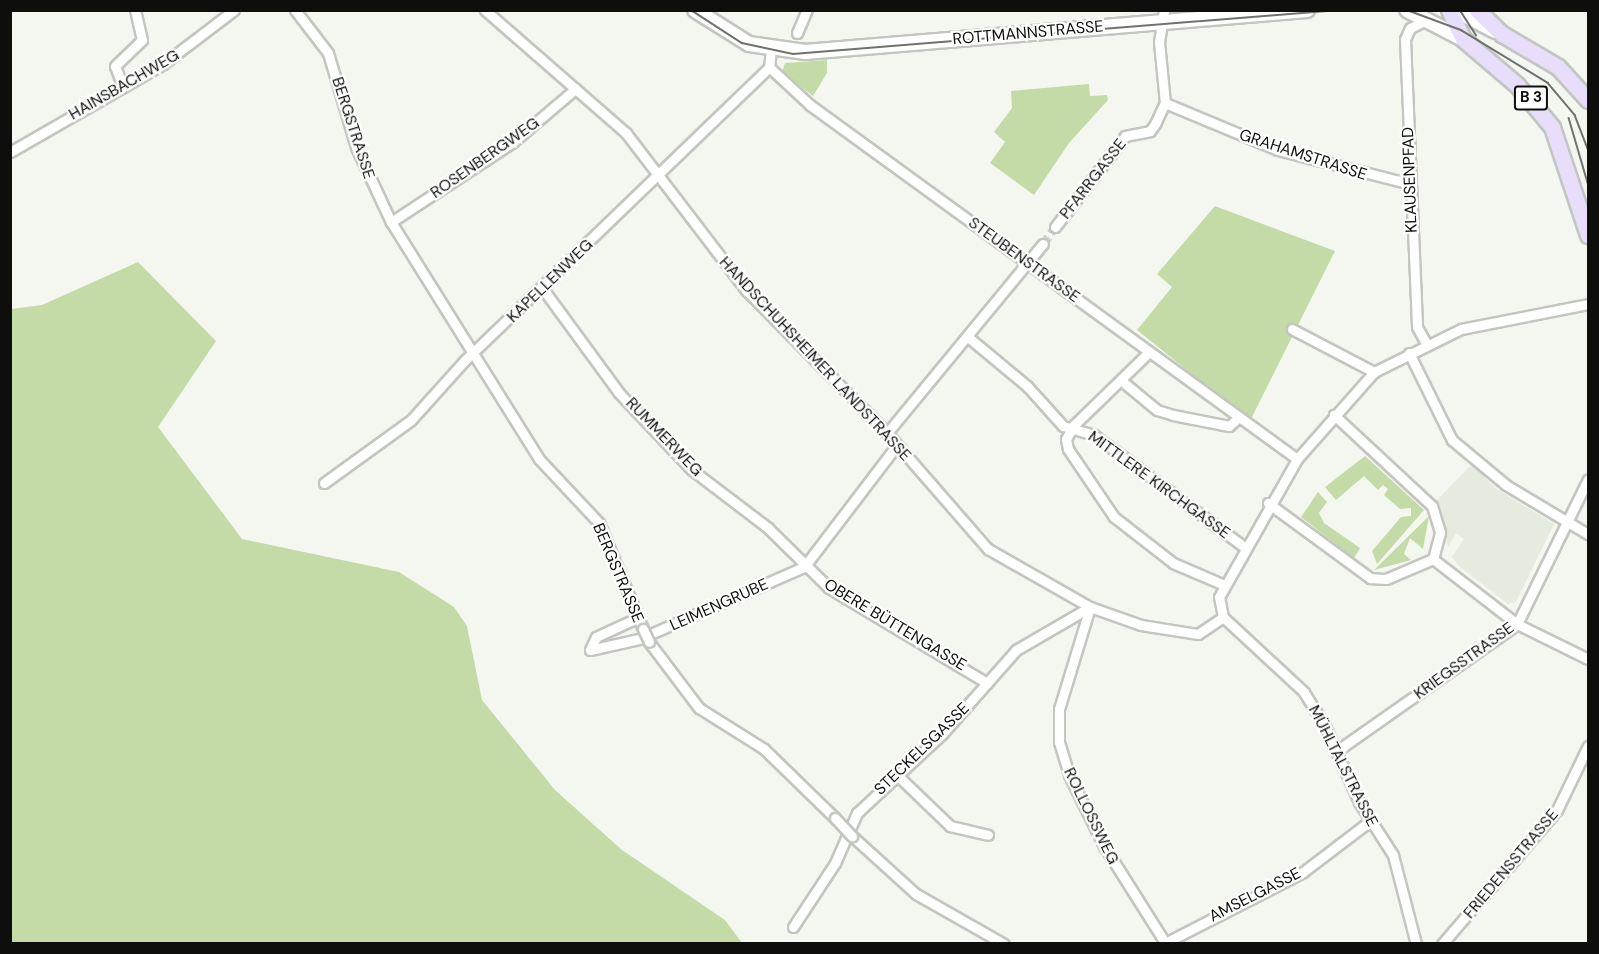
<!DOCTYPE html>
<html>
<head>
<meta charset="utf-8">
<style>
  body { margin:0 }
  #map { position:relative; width:1599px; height:954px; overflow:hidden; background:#f4f7f0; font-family:"DM Sans",sans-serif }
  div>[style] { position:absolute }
  .built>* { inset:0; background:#e5ebde }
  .green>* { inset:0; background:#c4dba8 }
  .street-tunnel>* { height:9px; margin-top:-4.5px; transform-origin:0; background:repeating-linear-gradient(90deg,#d2d4ce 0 9px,transparent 0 13.5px) }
  .roads { filter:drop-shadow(2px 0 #c3c6c0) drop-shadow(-2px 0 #c3c6c0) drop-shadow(0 2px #c3c6c0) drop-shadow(0 -2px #c3c6c0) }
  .street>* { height:9px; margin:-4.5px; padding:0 4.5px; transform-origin:4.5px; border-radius:4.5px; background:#fff }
  .secondary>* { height:14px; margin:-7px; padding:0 7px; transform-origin:7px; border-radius:7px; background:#fff }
  .primary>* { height:15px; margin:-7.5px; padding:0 7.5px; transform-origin:7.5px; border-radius:7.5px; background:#e8ddfa }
  .tram>* { height:1.5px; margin:-0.75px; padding:0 0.75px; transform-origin:0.75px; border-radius:0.75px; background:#70726d }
  .bridges { filter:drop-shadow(2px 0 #c3c6c0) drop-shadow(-2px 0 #c3c6c0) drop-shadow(0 2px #c3c6c0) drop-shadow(0 -2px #c3c6c0) }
  .street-bridge>* { height:9px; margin:-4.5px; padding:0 4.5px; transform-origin:4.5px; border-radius:4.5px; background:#fff }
  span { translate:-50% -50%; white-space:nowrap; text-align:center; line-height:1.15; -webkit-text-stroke:4.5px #fff; paint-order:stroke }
  .shield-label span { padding:2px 4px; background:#fff; border:2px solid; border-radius:4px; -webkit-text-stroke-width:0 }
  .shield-label { font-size:15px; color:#0e0f0d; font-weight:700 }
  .street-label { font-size:16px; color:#0e0f0d }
  .frame { position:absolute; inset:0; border:12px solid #0e0f0d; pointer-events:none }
</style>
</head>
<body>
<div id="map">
  <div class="built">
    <div style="clip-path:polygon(1472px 464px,1495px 488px,1554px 524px,1516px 602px,1508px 604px,1460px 567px,1452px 557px,1464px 539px,1456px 533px,1448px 547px,1437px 500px)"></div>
  </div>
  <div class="green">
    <div style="clip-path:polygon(827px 60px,827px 73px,813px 96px,782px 72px,785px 63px)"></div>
    <div style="clip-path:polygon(1089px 84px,1090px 96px,1107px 95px,1108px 100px,1069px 143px,1034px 195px,990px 163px,1005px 142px,994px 132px,1012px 108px,1011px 91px)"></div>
    <div style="clip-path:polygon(1215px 206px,1335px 251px,1250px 421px,1137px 330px,1172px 287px,1157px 274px)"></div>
    <div style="clip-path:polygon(138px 262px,216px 341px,158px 427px,242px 539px,399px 572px,454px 607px,467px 626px,482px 700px,555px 790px,622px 850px,725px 920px,742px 943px,11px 943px,11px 309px,42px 305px)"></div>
    <div style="clip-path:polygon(1365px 456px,1424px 510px,1377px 564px,1372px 551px,1401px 517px,1411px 516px,1411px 508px,1400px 509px,1384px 495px,1388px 489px,1383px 485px,1378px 490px,1364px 476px,1336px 500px,1325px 487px)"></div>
    <div style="clip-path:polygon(1318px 492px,1327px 502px,1319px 513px,1324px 523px,1360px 548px,1354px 558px,1301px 517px)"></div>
    <div style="clip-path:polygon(1429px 516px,1423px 549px,1410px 538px,1404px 554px,1411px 560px,1374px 570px)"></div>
  </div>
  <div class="street-tunnel">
    <div style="left:1043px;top:244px;width:21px;rotate:-55deg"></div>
  </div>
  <div class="roads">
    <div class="street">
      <div style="left:295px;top:10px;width:54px;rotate:52.5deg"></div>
      <div style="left:328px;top:53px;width:98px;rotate:73.4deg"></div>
      <div style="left:356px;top:147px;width:83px;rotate:65deg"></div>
      <div style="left:391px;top:222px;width:279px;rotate:58deg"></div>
      <div style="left:539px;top:459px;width:88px;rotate:46.8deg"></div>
      <div style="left:599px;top:523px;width:115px;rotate:67.5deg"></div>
      <div style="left:485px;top:10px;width:187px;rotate:41.1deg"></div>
      <div style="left:626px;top:133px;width:199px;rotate:52.6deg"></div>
      <div style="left:747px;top:291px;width:199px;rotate:45.4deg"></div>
      <div style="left:887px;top:433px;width:154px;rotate:49deg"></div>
      <div style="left:988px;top:549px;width:117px;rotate:29.6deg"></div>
      <div style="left:1090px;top:607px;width:54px;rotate:19.4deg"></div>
      <div style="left:1141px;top:625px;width:58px;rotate:9deg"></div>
      <div style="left:1198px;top:634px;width:30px;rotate:-34deg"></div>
      <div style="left:1422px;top:22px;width:13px;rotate:153deg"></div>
      <div style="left:1410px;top:28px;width:12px;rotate:114deg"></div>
      <div style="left:1405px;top:39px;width:288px;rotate:87.6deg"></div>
      <div style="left:1417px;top:327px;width:18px;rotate:61deg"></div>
      <div style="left:797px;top:33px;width:25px;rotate:-67deg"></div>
      <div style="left:771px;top:49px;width:18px;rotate:96deg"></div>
      <div style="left:769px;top:67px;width:56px;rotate:42.8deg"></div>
      <div style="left:810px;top:105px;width:602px;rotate:36.01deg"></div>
      <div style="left:123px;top:87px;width:22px;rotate:-111deg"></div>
      <div style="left:115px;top:66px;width:37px;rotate:-44deg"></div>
      <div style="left:142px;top:40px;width:31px;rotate:-103deg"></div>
      <div style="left:1165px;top:103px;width:122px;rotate:22.6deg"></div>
      <div style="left:1278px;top:150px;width:136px;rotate:14.4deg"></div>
      <div style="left:10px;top:152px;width:177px;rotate:-29.9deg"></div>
      <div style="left:163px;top:64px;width:89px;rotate:-37.3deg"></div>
      <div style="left:391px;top:222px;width:146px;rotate:-33.3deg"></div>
      <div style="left:513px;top:142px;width:82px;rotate:-40.5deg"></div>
      <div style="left:1055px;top:227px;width:115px;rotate:-52.4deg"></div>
      <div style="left:1125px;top:136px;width:25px;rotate:-11deg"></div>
      <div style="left:1150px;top:131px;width:9px;rotate:-54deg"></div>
      <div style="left:1155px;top:124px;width:23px;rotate:-65deg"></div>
      <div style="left:1165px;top:103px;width:61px;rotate:-95.6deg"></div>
      <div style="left:1159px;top:42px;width:32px;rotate:-81deg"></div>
      <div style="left:543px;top:289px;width:129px;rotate:53.8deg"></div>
      <div style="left:619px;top:393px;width:106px;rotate:46.5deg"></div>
      <div style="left:692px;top:470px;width:96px;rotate:37.3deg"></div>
      <div style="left:768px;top:528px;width:86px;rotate:44.5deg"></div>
      <div style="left:829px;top:588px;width:184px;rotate:31deg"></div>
      <div style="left:1292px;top:329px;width:93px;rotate:27.7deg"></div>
      <div style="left:968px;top:337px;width:77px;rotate:39.7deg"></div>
      <div style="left:1027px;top:386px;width:54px;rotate:48deg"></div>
      <div style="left:1063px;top:426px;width:32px;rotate:16deg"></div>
      <div style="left:1094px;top:435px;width:186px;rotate:36.7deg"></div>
      <div style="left:1149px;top:352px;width:105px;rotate:135.8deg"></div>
      <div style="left:1074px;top:425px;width:16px;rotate:120deg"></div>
      <div style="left:1066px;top:439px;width:10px;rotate:79deg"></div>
      <div style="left:1068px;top:449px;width:82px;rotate:55.9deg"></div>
      <div style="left:1114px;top:517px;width:75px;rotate:37.9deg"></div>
      <div style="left:1173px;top:563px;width:53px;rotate:23.2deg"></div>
      <div style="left:1409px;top:353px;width:97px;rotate:63.7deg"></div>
      <div style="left:1452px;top:440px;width:70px;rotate:39.8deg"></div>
      <div style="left:1506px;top:485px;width:96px;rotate:30.9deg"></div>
      <div style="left:1123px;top:382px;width:44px;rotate:39.5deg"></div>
      <div style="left:1157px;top:410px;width:17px;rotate:17deg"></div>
      <div style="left:1173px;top:415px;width:57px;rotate:11.1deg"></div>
      <div style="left:1229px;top:426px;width:12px;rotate:-42deg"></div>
      <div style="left:887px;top:433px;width:245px;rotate:-50.5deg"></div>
      <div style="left:324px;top:483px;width:107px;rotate:-35.9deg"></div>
      <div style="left:411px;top:420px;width:81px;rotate:-48deg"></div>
      <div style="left:465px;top:360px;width:422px;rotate:-43.9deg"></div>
      <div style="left:1268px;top:503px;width:127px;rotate:36.3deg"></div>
      <div style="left:1370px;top:578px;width:16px;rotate:4deg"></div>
      <div style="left:1386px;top:579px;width:51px;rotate:-23.1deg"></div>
      <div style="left:1433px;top:559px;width:28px;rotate:-75deg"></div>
      <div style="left:1440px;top:532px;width:27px;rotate:-107deg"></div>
      <div style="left:1432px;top:506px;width:134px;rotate:-137.1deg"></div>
      <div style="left:1433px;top:559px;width:106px;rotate:37.7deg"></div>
      <div style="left:1517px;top:624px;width:79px;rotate:26.2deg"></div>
      <div style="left:1090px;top:607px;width:107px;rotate:106.9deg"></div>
      <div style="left:1059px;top:709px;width:33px;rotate:90deg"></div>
      <div style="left:1059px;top:742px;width:34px;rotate:73deg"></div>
      <div style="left:1069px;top:775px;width:79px;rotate:63.8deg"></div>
      <div style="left:1104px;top:846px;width:116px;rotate:57.7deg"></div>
      <div style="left:637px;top:618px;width:45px;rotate:155.1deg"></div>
      <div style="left:596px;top:637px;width:14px;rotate:115deg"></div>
      <div style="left:590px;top:650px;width:50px;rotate:-12.7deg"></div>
      <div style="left:639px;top:639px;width:180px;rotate:-23.6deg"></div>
      <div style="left:804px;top:567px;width:153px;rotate:-52.7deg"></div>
      <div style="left:649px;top:642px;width:83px;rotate:52.9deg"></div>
      <div style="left:699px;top:708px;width:77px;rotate:32.2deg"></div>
      <div style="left:764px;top:749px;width:99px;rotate:44.2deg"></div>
      <div style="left:1338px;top:750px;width:219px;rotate:-35.1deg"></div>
      <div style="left:1517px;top:624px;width:161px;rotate:-63.9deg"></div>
      <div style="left:897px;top:775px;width:74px;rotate:43.9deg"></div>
      <div style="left:950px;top:826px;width:39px;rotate:13deg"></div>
      <div style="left:852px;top:836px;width:86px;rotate:42.2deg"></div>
      <div style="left:916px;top:894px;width:101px;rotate:29.6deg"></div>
      <div style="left:793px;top:927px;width:77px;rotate:-56.7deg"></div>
      <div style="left:835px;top:863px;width:55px;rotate:-66.3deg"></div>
      <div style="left:857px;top:813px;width:116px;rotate:-42.9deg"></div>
      <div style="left:942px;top:734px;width:112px;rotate:-48.6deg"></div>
      <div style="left:1016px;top:650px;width:86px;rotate:-30.2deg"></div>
      <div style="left:1165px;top:943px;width:155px;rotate:-27.2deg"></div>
      <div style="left:1303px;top:872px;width:84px;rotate:-37.3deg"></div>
      <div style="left:1416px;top:944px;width:92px;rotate:-104.5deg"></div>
      <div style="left:1393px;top:855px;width:63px;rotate:-122.7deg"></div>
      <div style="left:1359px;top:802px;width:83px;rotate:-114.1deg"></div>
      <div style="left:1325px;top:726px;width:40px;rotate:-122deg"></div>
      <div style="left:1304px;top:692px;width:110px;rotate:-137.2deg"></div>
      <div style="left:1223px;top:617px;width:20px;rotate:-101deg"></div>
      <div style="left:1219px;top:597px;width:159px;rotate:-60.5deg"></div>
      <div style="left:1297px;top:459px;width:116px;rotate:-48.5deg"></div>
      <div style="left:1374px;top:372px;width:97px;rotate:-26.3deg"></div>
      <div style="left:1461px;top:329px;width:129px;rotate:-11.1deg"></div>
      <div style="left:1442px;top:944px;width:177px;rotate:-49.4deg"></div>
      <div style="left:1557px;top:810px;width:71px;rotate:-64.2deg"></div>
    </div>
    <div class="secondary">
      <div style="left:695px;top:10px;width:64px;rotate:32.2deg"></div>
      <div style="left:749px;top:44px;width:57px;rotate:8.1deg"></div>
      <div style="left:805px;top:52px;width:504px;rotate:-4.78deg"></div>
      <div style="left:1407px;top:10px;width:63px;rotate:27.4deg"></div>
      <div style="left:1455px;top:10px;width:45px;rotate:27.7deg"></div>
    </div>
    <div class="primary">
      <div style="left:1449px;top:10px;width:32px;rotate:64deg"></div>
      <div style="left:1463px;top:39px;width:71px;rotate:40.4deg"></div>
      <div style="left:1517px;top:85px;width:55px;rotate:50.2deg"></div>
      <div style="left:1552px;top:127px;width:114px;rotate:71.6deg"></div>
      <div style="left:1477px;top:10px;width:35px;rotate:44deg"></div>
      <div style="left:1502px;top:34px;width:65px;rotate:30.5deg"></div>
      <div style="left:1558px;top:67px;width:45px;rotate:47.7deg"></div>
    </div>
  </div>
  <div class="tram">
    <div style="left:691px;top:10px;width:61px;rotate:32.9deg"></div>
    <div style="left:742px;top:43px;width:52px;rotate:12.2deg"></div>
    <div style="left:793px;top:54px;width:548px;rotate:-4.61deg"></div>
    <div style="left:1407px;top:10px;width:58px;rotate:20.3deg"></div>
    <div style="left:1461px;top:30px;width:102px;rotate:31.3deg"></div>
    <div style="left:1548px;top:83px;width:42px;rotate:49.8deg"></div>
    <div style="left:1575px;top:115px;width:36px;rotate:69deg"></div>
    <div style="left:1460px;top:10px;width:30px;rotate:57deg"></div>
    <div style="left:1569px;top:118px;width:68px;rotate:73.7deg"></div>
  </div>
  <div class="bridges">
    <div class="street-bridge">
      <div style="left:643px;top:629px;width:14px;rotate:65deg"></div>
      <div style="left:835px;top:818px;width:25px;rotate:47deg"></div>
    </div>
  </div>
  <div class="shield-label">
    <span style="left:1531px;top:98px">B 3</span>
  </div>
  <div class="street-label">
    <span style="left:1028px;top:33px;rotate:-5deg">ROTTMANNSTRASSE</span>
    <span style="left:124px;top:85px;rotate:-30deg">HAINSBACHWEG</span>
    <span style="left:353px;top:128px;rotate:72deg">BERGSTRASSE</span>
    <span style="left:1303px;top:155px;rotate:18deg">GRAHAMSTRASSE</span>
    <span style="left:485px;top:158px;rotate:-35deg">ROSENBERGWEG</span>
    <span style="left:1093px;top:179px;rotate:-52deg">PFARRGASSE</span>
    <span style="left:1410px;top:180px;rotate:-92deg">KLAUSENPFAD</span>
    <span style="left:1024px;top:260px;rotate:36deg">STEUBENSTRASSE</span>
    <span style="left:550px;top:281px;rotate:-44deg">KAPELLENWEG</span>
    <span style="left:815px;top:359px;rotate:47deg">HANDSCHUHSHEIMER LANDSTRASSE</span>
    <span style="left:664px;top:437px;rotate:46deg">RUMMERWEG</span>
    <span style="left:1159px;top:485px;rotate:36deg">MITTLERE KIRCHGASSE</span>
    <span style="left:618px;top:573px;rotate:67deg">BERGSTRASSE</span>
    <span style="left:719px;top:605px;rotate:-24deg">LEIMENGRUBE</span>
    <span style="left:895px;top:625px;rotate:31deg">OBERE BÜTTENGASSE</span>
    <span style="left:1464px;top:661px;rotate:-36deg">KRIEGSSTRASSE</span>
    <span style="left:922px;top:749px;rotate:-44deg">STECKELSGASSE</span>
    <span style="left:1343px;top:766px;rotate:63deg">MÜHLTALSTRASSE</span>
    <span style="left:1091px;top:816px;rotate:64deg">ROLLOSSWEG</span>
    <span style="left:1511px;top:864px;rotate:-50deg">FRIEDENSSTRASSE</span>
    <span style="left:1255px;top:895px;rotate:-27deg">AMSELGASSE</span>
  </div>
  <div class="frame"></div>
</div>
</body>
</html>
